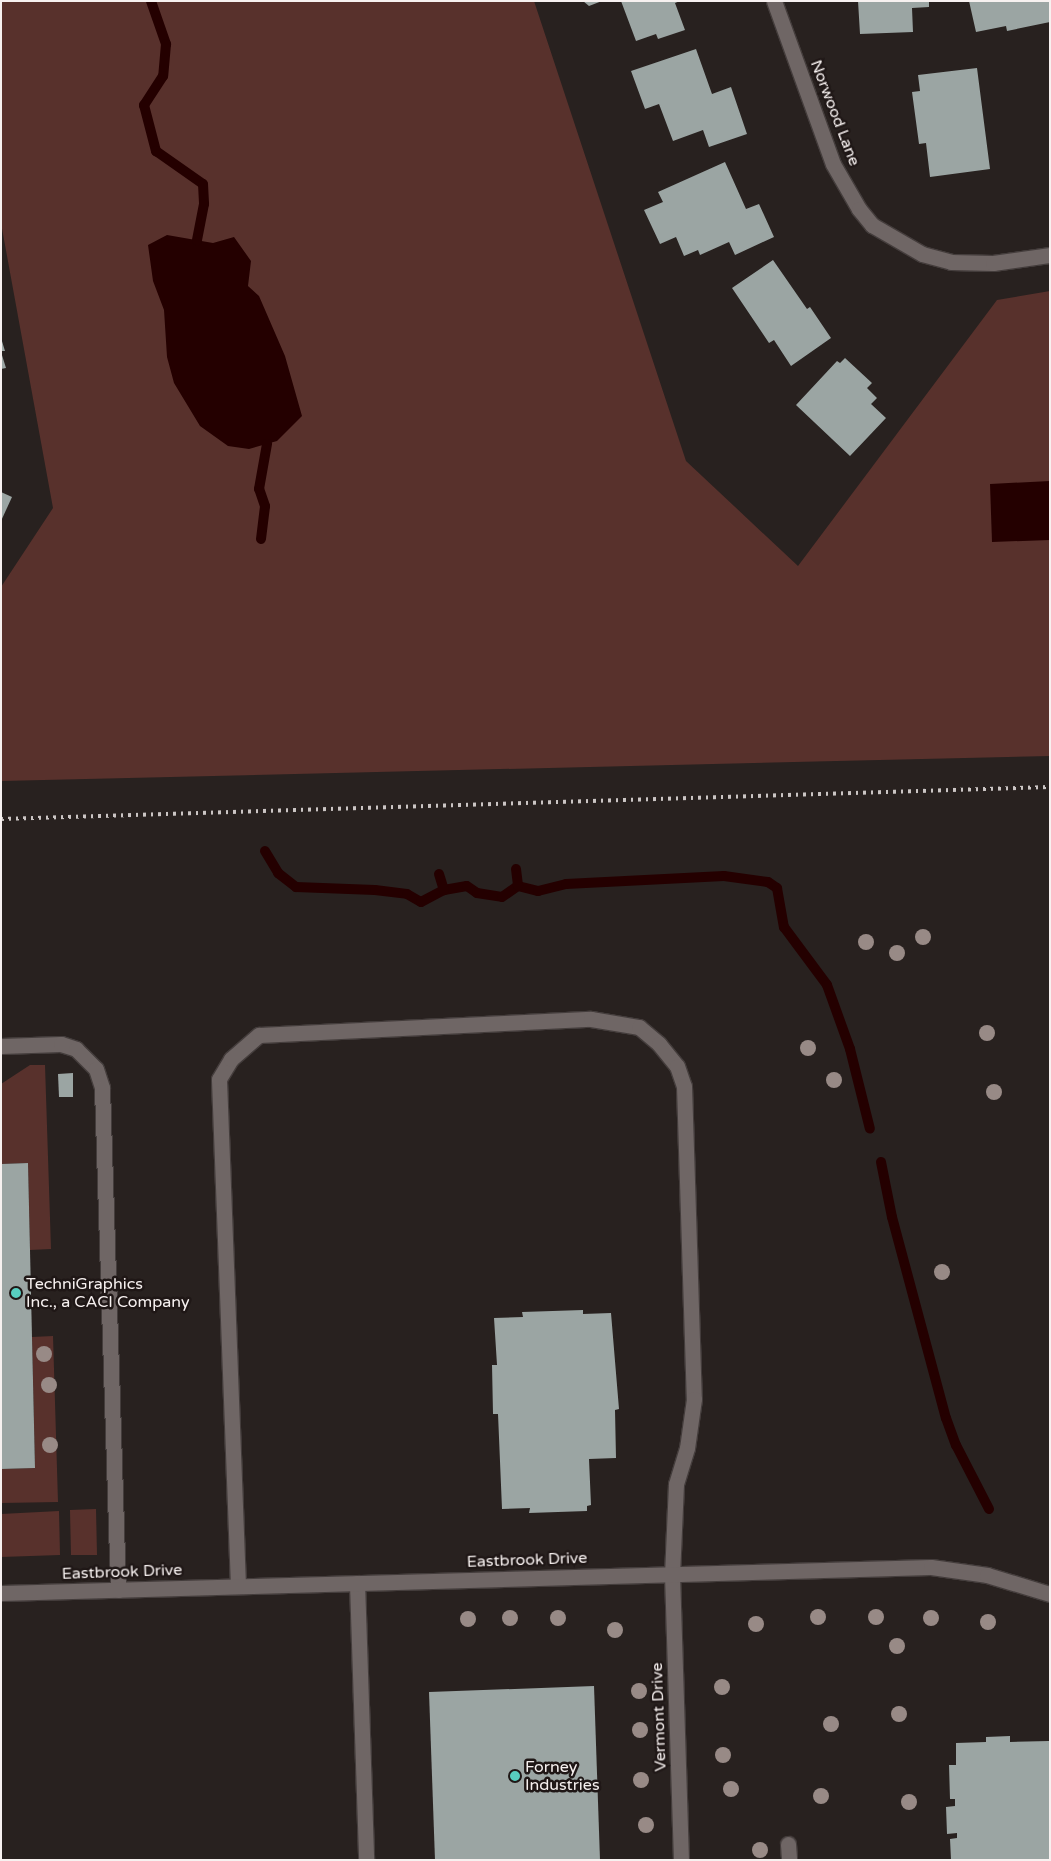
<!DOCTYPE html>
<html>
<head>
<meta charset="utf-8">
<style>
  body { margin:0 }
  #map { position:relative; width:1051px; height:1861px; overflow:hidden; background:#28211f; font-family:"Varela Round",sans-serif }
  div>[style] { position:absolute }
  .green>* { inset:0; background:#58312c }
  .water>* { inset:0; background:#240000 }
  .stream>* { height:10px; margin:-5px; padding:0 5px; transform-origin:5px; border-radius:5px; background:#240000 }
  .building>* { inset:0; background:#9ba5a3 }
  .roads { filter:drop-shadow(1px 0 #443d3c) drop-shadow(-1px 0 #443d3c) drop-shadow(0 1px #443d3c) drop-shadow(0 -1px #443d3c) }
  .lane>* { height:15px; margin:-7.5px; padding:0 7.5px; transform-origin:7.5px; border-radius:7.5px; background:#6f6665 }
  .street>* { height:15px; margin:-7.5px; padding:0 7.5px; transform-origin:7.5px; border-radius:7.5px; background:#6f6665 }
  .rail>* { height:4px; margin-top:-2px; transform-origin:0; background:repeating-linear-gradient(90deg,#cbc5c4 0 2.5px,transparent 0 7.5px) }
  .trees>* { width:16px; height:16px; margin:-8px; border-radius:50%; background:#988a86 }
  .dots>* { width:14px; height:14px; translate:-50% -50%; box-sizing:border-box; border:2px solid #1f1716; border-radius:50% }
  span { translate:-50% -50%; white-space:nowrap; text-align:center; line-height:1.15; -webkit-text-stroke:5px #1f1716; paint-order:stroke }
  .street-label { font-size:16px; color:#f7f1f0 }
  .poi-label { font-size:16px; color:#f7f1f0 }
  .left { translate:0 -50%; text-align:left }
  .frame { position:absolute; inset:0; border:2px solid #f7f1f0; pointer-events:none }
</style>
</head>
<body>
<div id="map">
  <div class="green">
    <div style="clip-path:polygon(1px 1px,534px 1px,686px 461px,798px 566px,997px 300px,1050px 291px,1050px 756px,1px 781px,1px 587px,53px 508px,1px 223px)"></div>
    <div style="clip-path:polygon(30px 1065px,45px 1065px,51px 1249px,30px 1250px,28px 1163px,1px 1164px,1px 1084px)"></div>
    <div style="clip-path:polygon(53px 1336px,58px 1502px,1px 1503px,1px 1469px,35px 1468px,32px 1337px)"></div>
    <div style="clip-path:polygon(96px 1509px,97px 1555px,71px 1555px,70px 1510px)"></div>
    <div style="clip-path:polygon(59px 1511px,60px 1555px,1px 1557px,1px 1514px)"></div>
  </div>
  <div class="water">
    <div style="clip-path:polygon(167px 235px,213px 243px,234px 237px,251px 261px,248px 286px,259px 296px,285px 356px,302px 416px,277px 441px,249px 449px,228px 446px,200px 426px,174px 383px,167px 357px,164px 310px,153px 281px,148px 245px)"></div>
    <div style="clip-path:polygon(1050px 481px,1050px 540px,992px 542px,990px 484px)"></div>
  </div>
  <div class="stream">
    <div style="left:151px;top:1px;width:46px;rotate:70.8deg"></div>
    <div style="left:166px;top:44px;width:32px;rotate:95deg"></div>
    <div style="left:163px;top:76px;width:35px;rotate:123deg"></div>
    <div style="left:144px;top:105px;width:48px;rotate:75.4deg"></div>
    <div style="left:156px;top:151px;width:57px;rotate:35.1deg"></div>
    <div style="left:203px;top:184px;width:20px;rotate:87deg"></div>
    <div style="left:204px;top:204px;width:37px;rotate:101deg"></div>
    <div style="left:261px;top:539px;width:33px;rotate:-83deg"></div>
    <div style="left:265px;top:506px;width:18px;rotate:-109deg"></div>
    <div style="left:259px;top:489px;width:46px;rotate:-79.9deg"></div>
    <div style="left:265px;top:851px;width:26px;rotate:59deg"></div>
    <div style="left:278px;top:873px;width:23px;rotate:38deg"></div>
    <div style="left:296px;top:887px;width:79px;rotate:2.2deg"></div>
    <div style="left:375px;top:890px;width:32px;rotate:7deg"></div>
    <div style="left:407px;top:894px;width:16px;rotate:30deg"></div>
    <div style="left:421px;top:902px;width:26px;rotate:-28deg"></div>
    <div style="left:444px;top:890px;width:23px;rotate:-10deg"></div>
    <div style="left:467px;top:886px;width:12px;rotate:35deg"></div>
    <div style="left:477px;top:893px;width:25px;rotate:9deg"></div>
    <div style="left:502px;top:897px;width:19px;rotate:-35deg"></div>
    <div style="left:518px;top:886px;width:21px;rotate:14deg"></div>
    <div style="left:538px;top:891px;width:29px;rotate:-14deg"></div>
    <div style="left:566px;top:884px;width:158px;rotate:-2.9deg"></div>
    <div style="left:724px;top:876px;width:44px;rotate:7.8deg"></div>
    <div style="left:768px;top:882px;width:11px;rotate:34deg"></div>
    <div style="left:777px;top:888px;width:40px;rotate:80deg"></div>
    <div style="left:784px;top:927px;width:72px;rotate:53.4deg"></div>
    <div style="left:827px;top:985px;width:68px;rotate:70.2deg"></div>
    <div style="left:850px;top:1049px;width:82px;rotate:76deg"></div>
    <div style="left:516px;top:869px;width:17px;rotate:83deg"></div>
    <div style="left:439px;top:874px;width:17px;rotate:73deg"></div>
    <div style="left:881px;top:1162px;width:56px;rotate:78.7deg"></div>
    <div style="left:892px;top:1217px;width:208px;rotate:75deg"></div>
    <div style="left:946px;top:1418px;width:29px;rotate:70deg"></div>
    <div style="left:956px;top:1445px;width:72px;rotate:62.7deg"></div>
  </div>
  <div class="building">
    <div style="clip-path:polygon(583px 1px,602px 1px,589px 6px)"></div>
    <div style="clip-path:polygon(621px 1px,680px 1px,675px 3px,685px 30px,658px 39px,656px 34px,636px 41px)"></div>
    <div style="clip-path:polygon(858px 1px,929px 1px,929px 7px,912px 8px,913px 32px,860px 34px)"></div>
    <div style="clip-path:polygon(969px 1px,1050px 1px,1050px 22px,1007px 31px,1006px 26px,976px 32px)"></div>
    <div style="clip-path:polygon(696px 49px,712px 94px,731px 87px,747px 134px,709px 147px,703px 130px,673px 141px,659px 104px,645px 109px,631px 71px)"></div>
    <div style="clip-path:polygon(977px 68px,990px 169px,930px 177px,926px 143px,919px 144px,912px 92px,920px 91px,918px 75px)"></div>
    <div style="clip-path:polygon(725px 162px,746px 209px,759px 204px,774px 237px,735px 255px,729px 242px,700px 255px,698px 250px,684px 256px,676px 237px,660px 244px,644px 210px,663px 202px,658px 192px)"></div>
    <div style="clip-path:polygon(773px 260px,807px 309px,810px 307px,831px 338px,791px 366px,774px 340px,769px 343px,732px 288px)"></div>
    <div style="clip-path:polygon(1px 338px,5px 351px,1px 351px)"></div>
    <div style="clip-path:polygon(1px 352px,6px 368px,1px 369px)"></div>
    <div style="clip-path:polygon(845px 358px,872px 383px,867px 388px,877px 398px,871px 404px,886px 418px,850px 456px,796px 405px,837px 361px,840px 363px)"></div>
    <div style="clip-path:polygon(1px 492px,12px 497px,1px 521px)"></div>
    <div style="clip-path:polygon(73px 1073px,73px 1097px,59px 1097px,58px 1074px)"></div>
    <div style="clip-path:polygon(28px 1163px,35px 1468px,1px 1469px,1px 1164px)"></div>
    <div style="clip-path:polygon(583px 1310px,583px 1314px,611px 1313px,619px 1409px,615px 1410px,616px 1458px,589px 1459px,591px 1505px,587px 1506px,587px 1511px,529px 1513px,530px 1508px,502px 1509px,498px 1414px,493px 1414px,492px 1365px,497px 1365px,494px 1318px,523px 1317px,522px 1312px)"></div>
    <div style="clip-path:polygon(594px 1686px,600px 1860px,435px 1860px,429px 1692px)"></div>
    <div style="clip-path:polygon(1010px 1736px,1010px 1742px,1049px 1741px,1050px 1860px,951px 1860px,950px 1839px,957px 1838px,957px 1833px,947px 1834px,946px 1807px,955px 1806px,955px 1799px,950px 1799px,949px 1765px,956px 1765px,956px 1743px,986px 1742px,986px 1737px)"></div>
  </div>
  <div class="roads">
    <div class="lane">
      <div style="left:1px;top:1046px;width:60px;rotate:-1.9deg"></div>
      <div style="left:61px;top:1044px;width:16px;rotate:18deg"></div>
      <div style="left:76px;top:1049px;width:28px;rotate:45deg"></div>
      <div style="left:96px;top:1069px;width:20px;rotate:72deg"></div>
      <div style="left:102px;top:1088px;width:502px;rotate:88.17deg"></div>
      <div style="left:357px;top:1583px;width:277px;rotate:88.1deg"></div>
      <div style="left:238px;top:1586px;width:507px;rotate:-92.15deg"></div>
      <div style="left:219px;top:1079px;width:23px;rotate:-59deg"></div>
      <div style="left:231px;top:1059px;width:37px;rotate:-41deg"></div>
      <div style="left:259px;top:1035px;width:332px;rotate:-2.8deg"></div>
      <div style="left:591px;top:1019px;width:49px;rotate:9.5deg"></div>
      <div style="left:639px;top:1027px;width:26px;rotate:40deg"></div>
      <div style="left:659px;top:1044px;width:28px;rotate:51deg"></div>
      <div style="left:677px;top:1066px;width:21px;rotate:71deg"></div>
      <div style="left:684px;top:1086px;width:313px;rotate:88.2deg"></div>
      <div style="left:694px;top:1399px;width:49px;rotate:98.1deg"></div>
      <div style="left:687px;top:1448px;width:38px;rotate:107deg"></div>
      <div style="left:676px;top:1484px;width:90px;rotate:92.5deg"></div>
      <div style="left:788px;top:1844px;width:16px;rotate:86deg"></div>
    </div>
    <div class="street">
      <div style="left:774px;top:1px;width:173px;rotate:70.1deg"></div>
      <div style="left:833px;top:164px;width:52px;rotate:60deg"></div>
      <div style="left:859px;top:209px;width:21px;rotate:51deg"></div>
      <div style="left:872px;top:225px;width:58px;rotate:30.1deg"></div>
      <div style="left:922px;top:254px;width:30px;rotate:15deg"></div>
      <div style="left:951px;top:262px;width:42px;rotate:1.4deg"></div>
      <div style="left:993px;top:263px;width:58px;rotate:-8deg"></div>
      <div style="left:672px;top:1574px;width:286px;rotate:88.2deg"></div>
      <div style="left:1px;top:1593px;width:930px;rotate:-1.6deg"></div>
      <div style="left:931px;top:1567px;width:57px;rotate:8.1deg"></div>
      <div style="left:987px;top:1575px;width:66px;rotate:16.8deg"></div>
    </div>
  </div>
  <div class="rail">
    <div style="left:1px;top:819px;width:1049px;rotate:-1.75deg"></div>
  </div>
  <div class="trees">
    <div style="left:923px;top:937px"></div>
    <div style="left:866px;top:942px"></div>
    <div style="left:897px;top:953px"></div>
    <div style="left:987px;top:1033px"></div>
    <div style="left:808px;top:1048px"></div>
    <div style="left:834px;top:1080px"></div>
    <div style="left:994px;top:1092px"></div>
    <div style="left:942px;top:1272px"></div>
    <div style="left:44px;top:1354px"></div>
    <div style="left:49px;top:1385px"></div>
    <div style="left:50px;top:1445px"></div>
    <div style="left:818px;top:1617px"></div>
    <div style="left:876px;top:1617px"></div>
    <div style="left:510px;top:1618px"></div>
    <div style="left:558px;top:1618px"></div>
    <div style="left:931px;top:1618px"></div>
    <div style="left:468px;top:1619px"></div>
    <div style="left:988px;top:1622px"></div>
    <div style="left:756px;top:1624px"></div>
    <div style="left:615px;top:1630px"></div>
    <div style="left:897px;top:1646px"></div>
    <div style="left:722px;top:1687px"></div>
    <div style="left:639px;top:1691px"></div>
    <div style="left:899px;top:1714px"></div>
    <div style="left:831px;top:1724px"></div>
    <div style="left:640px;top:1730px"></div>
    <div style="left:723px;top:1755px"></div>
    <div style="left:641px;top:1780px"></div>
    <div style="left:731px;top:1789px"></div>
    <div style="left:821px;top:1796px"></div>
    <div style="left:909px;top:1802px"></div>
    <div style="left:646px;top:1825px"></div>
    <div style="left:760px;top:1850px"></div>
  </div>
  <div class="dots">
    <div style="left:16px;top:1293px;background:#58cec0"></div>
    <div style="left:515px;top:1776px;background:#58cec0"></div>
  </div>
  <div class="street-label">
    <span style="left:835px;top:113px;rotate:69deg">Norwood Lane</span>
    <span style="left:527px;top:1560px;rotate:-2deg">Eastbrook Drive</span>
    <span style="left:122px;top:1572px;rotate:-2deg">Eastbrook Drive</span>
    <span style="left:659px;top:1717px;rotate:-92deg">Vermont Drive</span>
  </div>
  <div class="poi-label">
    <span class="left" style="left:26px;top:1293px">TechniGraphics<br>Inc., a CACI Company</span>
    <span class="left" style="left:525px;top:1776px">Forney<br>Industries</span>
  </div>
  <div class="frame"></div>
</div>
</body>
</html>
